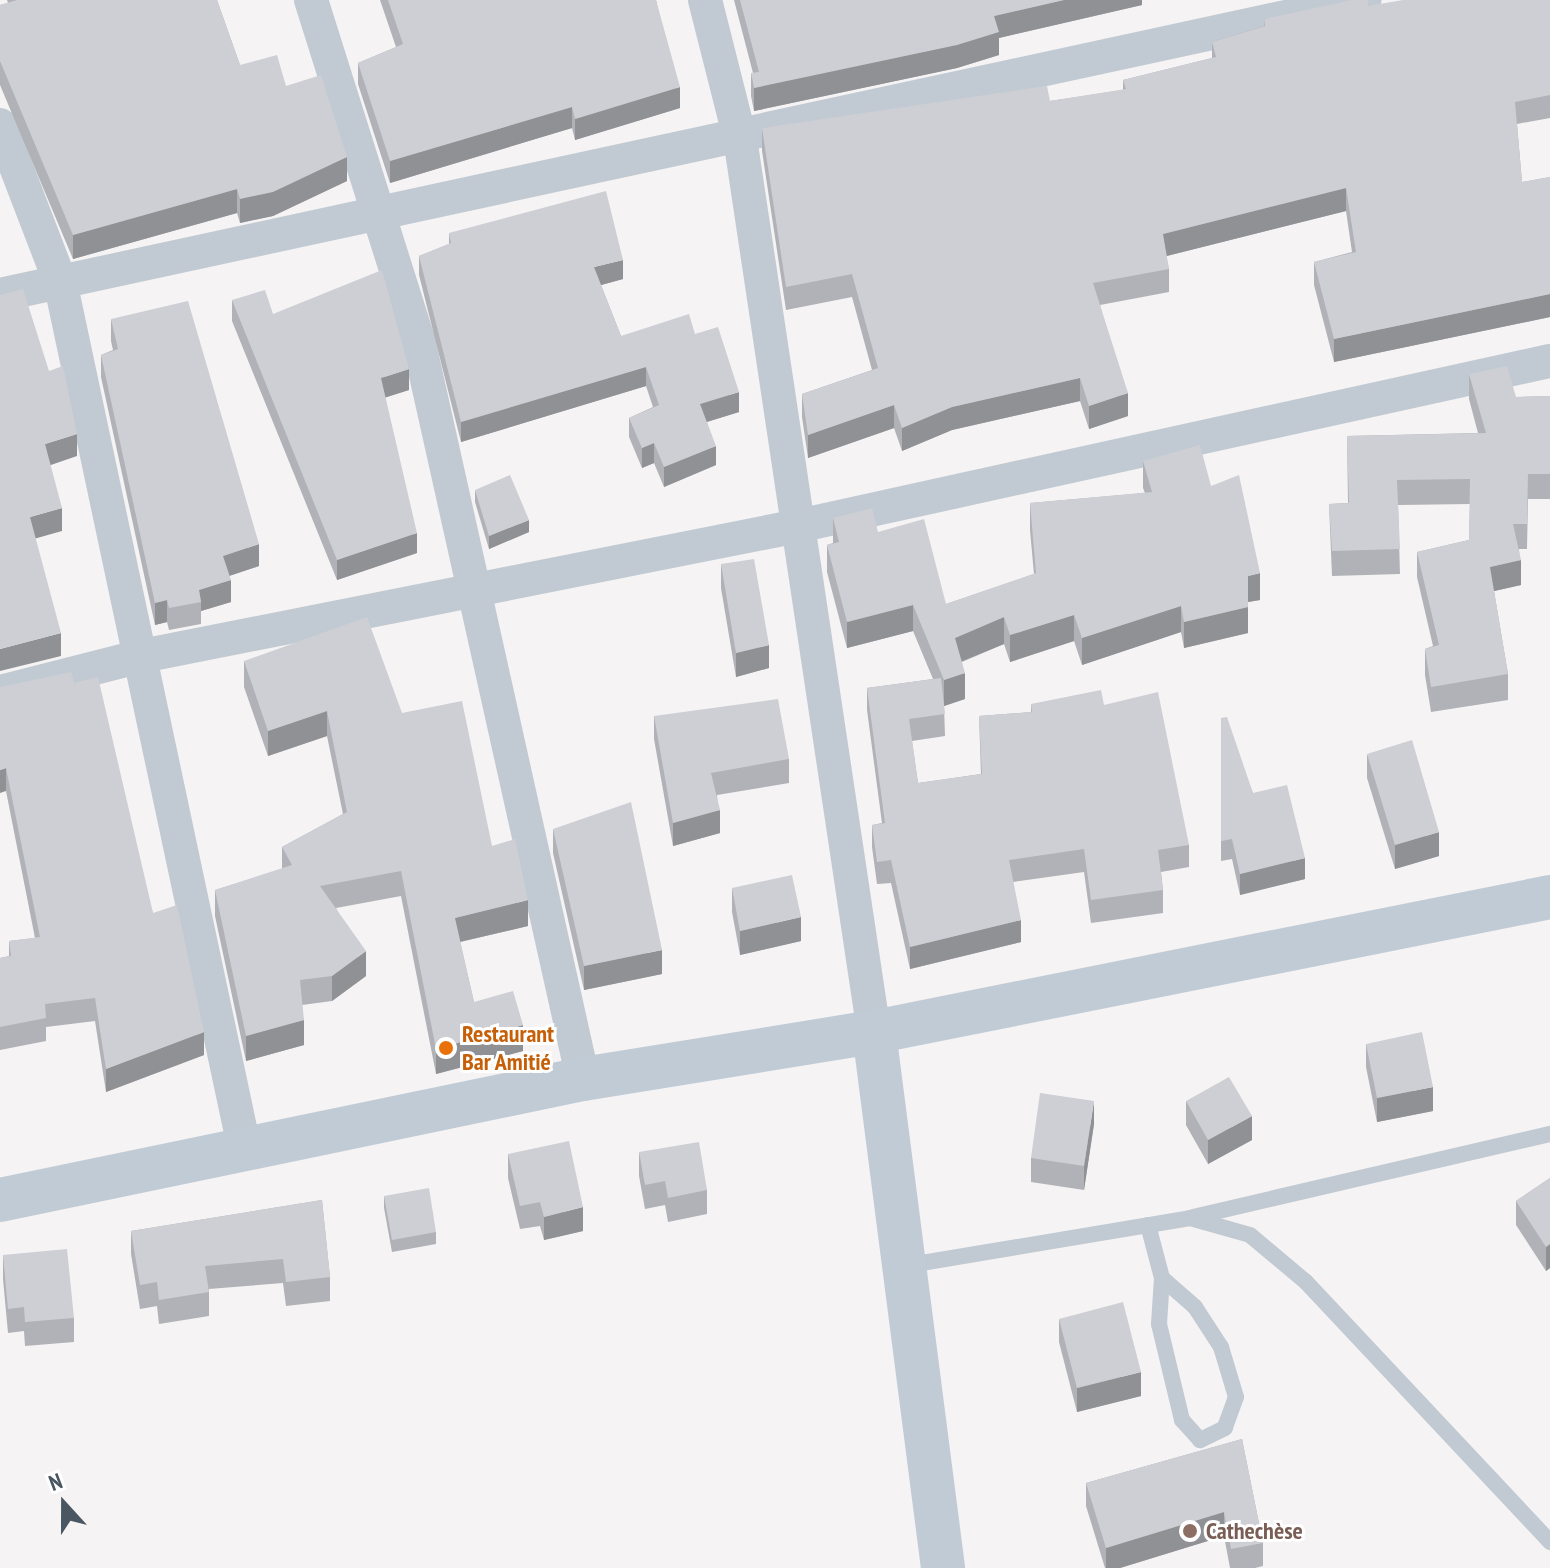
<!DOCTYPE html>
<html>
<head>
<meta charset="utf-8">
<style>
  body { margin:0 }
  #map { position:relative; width:1550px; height:1568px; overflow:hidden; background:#f5f3f3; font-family:"PT Sans Narrow",sans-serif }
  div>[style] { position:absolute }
  .lane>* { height:16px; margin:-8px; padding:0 8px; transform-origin:8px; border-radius:8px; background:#c1cad2 }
  .street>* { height:34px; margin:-17px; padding:0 17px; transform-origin:17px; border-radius:17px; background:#c1cad2 }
  .secondary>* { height:44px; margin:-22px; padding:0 22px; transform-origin:22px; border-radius:22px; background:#c1cbd6 }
  .wall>* { inset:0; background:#b0b2b7 }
  .shaded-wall>* { inset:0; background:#909195 }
  .building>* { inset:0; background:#cdcfd5 }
  .dots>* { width:22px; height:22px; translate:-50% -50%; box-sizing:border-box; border:4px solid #fff; border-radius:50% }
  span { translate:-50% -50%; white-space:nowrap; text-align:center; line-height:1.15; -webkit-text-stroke:6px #fff; paint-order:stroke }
  .food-label { font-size:24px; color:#c56008; font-weight:700 }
  .left { translate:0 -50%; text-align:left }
  .education-label { font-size:24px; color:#785e54; font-weight:700 }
  .north { position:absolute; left:24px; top:1464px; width:80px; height:80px; -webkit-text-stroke:6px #fff; paint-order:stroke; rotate:339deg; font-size:22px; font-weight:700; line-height:32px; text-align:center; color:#4a5661 }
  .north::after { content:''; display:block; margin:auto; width:28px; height:36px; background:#4a5661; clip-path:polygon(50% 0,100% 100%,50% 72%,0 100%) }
</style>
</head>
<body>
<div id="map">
  <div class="lane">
    <div style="left:1193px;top:1217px;width:367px;rotate:-13.1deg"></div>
    <div style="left:1148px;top:1225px;width:55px;rotate:75.2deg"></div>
    <div style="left:904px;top:1266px;width:290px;rotate:-9.5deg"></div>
    <div style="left:1190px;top:1218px;width:62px;rotate:15.8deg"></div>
    <div style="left:1250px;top:1235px;width:73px;rotate:40deg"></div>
    <div style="left:1306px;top:1282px;width:357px;rotate:46.8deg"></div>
    <div style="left:1162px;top:1278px;width:44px;rotate:41.3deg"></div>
    <div style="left:1195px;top:1307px;width:48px;rotate:57deg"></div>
    <div style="left:1221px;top:1347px;width:52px;rotate:73.3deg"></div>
    <div style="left:1236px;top:1397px;width:33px;rotate:110deg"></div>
    <div style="left:1225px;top:1428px;width:28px;rotate:154deg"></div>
    <div style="left:1200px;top:1440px;width:27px;rotate:-132deg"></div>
    <div style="left:1182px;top:1420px;width:99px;rotate:-103.5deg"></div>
    <div style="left:1159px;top:1324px;width:46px;rotate:-86.3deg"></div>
  </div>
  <div class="street">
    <div style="left:311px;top:0;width:355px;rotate:72.5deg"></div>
    <div style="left:418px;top:339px;width:758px;rotate:77.43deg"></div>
    <div style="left:705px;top:0;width:142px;rotate:75.8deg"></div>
    <div style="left:740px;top:138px;width:904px;rotate:81.48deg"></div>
    <div style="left:0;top:125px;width:167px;rotate:69deg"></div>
    <div style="left:60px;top:281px;width:889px;rotate:78deg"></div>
    <div style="left:0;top:295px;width:1396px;rotate:-12.2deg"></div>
    <div style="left:0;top:692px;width:141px;rotate:-14.3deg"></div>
    <div style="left:137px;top:657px;width:674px;rotate:-11.21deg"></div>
    <div style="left:798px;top:526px;width:770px;rotate:-12.38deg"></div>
  </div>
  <div class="secondary">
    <div style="left:874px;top:1032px;width:540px;rotate:82.66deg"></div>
    <div style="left:0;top:1200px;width:595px;rotate:-11.73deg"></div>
    <div style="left:583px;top:1079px;width:295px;rotate:-9.2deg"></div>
    <div style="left:874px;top:1032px;width:689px;rotate:-11.29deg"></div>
  </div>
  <div class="wall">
    <div style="clip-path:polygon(7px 0,217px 0,240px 65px,286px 86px,347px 181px,273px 216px,240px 223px,237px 213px,73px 259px,0 85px,0 5px,8px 3px)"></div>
    <div style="clip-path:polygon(380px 0,656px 0,680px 108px,575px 140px,572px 128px,390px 183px,358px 84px,358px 63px,396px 47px)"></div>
    <div style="clip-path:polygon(734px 0,1142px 0,1142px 5px,999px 38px,999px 55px,957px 68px,754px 111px,751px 96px,751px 73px,753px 73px)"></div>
    <div style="clip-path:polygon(1550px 0,1550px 118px,1517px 124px,1522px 182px,1550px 177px,1550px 317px,1334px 362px,1314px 285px,1314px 262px,1352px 252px,1346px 211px,1166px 256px,1169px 269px,1169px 292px,1100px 305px,1128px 416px,1089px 429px,1080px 401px,952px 430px,902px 451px,894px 428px,808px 458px,802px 417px,802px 394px,872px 370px,852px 297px,786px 310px,762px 151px,762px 128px,1050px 101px,1123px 90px,1123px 80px,1212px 58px,1212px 42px,1264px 26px,1264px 19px,1368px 6px)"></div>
    <div style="clip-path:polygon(449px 233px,623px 279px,601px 285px,621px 336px,695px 334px,739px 412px,707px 422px,716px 465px,664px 487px,654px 463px,642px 468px,629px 437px,629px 418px,653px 407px,646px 386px,461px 442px,419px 275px,419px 256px,449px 244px)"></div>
    <div style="clip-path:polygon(232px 300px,273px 314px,409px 390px,385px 397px,417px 553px,337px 580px,232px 321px)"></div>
    <div style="clip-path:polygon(111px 319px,259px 566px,229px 576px,231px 602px,201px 611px,201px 624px,169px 630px,167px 622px,155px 625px,101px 377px,101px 355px,113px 350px,111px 341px)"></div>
    <div style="clip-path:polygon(1469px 374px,1516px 397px,1550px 396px,1550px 499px,1528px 499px,1527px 549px,1519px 549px,1521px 585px,1494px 591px,1508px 674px,1508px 700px,1431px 712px,1425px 675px,1425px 649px,1433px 646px,1417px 577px,1417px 552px,1469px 540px,1470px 504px,1398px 505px,1400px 574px,1332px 576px,1329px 504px,1348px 503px,1347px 436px,1478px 433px,1469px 399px)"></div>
    <div style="clip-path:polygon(1143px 461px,1211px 486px,1260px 600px,1248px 602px,1248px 633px,1184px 648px,1181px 632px,1082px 665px,1074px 641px,1010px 662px,1004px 644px,962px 662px,965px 699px,944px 706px,945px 736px,912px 741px,918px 783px,981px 774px,979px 716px,1031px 712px,1031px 704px,1104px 705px,1189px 845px,1189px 867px,1161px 872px,1163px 890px,1163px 913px,1091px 923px,1084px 872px,1013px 882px,1021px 942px,910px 969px,891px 883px,877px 884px,872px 847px,872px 825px,882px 823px,867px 710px,867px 688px,933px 679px,913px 631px,847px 648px,827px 572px,827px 545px,833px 543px,833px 518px,878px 532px,946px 604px,1034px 574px,1030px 530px,1030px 503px,1145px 493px,1143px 488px)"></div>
    <div style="clip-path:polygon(475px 490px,529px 532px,489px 549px,475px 502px)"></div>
    <div style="clip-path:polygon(721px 564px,769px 668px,736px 677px,721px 588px)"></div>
    <div style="clip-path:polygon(244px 661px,402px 713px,492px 846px,528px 926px,460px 942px,474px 1002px,523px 1051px,436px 1074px,401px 896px,336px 908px,366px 976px,332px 1001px,302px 1005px,304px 1045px,246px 1061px,215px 916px,215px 890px,282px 869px,282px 847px,343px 814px,327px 736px,268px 756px,244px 687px)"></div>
    <div style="clip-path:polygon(74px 683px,153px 913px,204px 1055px,106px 1092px,95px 1021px,46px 1027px,46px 1041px,0 1050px,0 958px,9px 956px,9px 941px,35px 938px,6px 791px,0 687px)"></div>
    <div style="clip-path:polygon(654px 716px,789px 759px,789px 783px,717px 795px,720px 833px,673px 846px,654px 739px)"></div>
    <div style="clip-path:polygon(1221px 718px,1253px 793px,1305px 879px,1240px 895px,1232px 859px,1221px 861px)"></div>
    <div style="clip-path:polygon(1367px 754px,1439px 856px,1395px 869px,1367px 778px)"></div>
    <div style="clip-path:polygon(553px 829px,662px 974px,584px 990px,553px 853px)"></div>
    <div style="clip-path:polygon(732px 888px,801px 941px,740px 955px,732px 912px)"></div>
    <div style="clip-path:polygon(1366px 1044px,1433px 1111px,1377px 1122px,1366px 1067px)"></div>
    <div style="clip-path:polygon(1186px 1101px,1252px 1140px,1208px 1164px,1186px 1125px)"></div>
    <div style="clip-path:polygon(1094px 1124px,1084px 1190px,1031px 1182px,1031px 1158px)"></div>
    <div style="clip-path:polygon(639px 1152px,707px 1190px,707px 1214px,668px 1222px,665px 1205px,645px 1209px,639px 1176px)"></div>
    <div style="clip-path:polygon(508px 1154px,583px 1231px,544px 1240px,540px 1226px,520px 1229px,508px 1178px)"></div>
    <div style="clip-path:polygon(1550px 1178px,1550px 1268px,1546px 1271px,1516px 1225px,1516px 1201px)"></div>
    <div style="clip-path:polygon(384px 1196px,436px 1232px,436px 1244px,392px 1252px,384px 1208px)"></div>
    <div style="clip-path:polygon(322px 1200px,330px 1277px,330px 1301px,286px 1306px,283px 1283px,209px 1289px,209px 1316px,159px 1324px,157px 1306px,140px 1309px,131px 1254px,131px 1231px)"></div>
    <div style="clip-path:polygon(3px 1255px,74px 1318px,74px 1342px,25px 1346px,24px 1331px,8px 1333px,3px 1279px)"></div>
    <div style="clip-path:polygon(1059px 1319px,1141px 1396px,1077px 1412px,1059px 1342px)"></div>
    <div style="clip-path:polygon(1242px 1439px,1263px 1543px,1263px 1566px,1255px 1568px,1230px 1568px,1224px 1536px,1120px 1568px,1105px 1568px,1086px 1506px,1086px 1483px)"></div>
  </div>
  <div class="shaded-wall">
    <div style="clip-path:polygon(1064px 0,1142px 0,1142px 5px,999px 38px,999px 55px,957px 68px,754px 111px,754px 88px,994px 16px)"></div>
    <div style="clip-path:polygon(680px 87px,680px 108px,575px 140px,575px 119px)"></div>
    <div style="clip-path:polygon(572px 107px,572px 128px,390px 183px,390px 161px)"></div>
    <div style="clip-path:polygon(347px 157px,347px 181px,273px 216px,240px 223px,240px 199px)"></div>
    <div style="clip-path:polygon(1346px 188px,1346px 211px,1163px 257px,1163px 234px)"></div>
    <div style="clip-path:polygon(237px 189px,237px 213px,73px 259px,73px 235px)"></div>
    <div style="clip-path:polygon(623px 260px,623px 279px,594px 287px,594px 267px)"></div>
    <div style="clip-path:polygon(1550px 294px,1550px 317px,1334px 362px,1334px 339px)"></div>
    <div style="clip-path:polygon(646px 367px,646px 386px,461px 442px,461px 422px)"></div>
    <div style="clip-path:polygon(409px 369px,409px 390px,381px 399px,381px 378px)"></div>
    <div style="clip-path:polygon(1080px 378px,1080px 401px,952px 430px,902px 451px,902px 428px,952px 407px)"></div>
    <div style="clip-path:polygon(739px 392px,739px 412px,700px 424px,700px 404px)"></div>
    <div style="clip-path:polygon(1128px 393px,1128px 416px,1089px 429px,1089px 406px)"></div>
    <div style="clip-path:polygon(894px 405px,894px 428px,808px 458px,808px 435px)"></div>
    <div style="clip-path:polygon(77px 434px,77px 456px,45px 467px,45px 444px)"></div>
    <div style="clip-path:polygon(654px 443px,654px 463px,642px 468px,642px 448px)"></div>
    <div style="clip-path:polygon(716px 446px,716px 465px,664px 487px,664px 467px)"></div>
    <div style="clip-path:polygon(62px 508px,62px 531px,30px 540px,30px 517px)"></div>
    <div style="clip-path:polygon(529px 520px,529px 532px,489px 549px,489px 536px)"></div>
    <div style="clip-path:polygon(417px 533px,417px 553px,337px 580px,337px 560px)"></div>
    <div style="clip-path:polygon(259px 544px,259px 566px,223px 578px,223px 556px)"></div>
    <div style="clip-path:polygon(1521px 560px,1521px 585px,1490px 592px,1490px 567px)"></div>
    <div style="clip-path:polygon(1260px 573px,1260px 600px,1248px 602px,1248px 576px)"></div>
    <div style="clip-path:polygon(231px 580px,231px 602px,201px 611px,201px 602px,199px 590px)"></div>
    <div style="clip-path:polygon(167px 600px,167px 622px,155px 625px,155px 603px)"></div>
    <div style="clip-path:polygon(913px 605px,913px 631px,847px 648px,847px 622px)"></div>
    <div style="clip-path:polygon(1181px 606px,1181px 632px,1082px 665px,1082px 638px)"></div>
    <div style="clip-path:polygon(1248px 607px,1248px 633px,1184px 648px,1184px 622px)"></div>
    <div style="clip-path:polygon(1074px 615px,1074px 641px,1010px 662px,1010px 635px)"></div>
    <div style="clip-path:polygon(1004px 617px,1004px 644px,955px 664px,955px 638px)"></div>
    <div style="clip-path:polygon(61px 633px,61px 656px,0 671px,0 649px)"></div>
    <div style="clip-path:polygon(769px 645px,769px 668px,736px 677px,736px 653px)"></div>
    <div style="clip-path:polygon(965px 673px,965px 699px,944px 706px,944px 680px)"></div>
    <div style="clip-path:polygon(327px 711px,327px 736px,268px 756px,268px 731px)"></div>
    <div style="clip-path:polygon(6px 768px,6px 791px,0 793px,0 770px)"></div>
    <div style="clip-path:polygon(720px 810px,720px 833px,673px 846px,673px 823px)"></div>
    <div style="clip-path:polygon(1439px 832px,1439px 856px,1395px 869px,1395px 845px)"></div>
    <div style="clip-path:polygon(1305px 858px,1305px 879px,1240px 895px,1240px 874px)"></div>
    <div style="clip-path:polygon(528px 900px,528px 926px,455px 943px,455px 918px)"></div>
    <div style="clip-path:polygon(801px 917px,801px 941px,740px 955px,740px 931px)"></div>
    <div style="clip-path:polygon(1021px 920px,1021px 942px,910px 969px,910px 947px)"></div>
    <div style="clip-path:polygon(662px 950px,662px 974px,584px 990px,584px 966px)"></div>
    <div style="clip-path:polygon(366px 951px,366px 976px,332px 1001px,332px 976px)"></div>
    <div style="clip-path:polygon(304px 1020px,304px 1045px,246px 1061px,246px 1036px)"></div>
    <div style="clip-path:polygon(523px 1025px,523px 1051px,436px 1074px,436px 1049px)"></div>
    <div style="clip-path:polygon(204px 1032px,204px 1055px,106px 1092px,106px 1069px)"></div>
    <div style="clip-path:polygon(1433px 1087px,1433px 1111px,1377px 1122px,1377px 1098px)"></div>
    <div style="clip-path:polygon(1094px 1101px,1094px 1124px,1084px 1190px,1084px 1166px)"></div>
    <div style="clip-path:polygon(1252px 1116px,1252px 1140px,1208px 1164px,1208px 1140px)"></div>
    <div style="clip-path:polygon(583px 1207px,583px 1231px,544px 1240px,544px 1217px)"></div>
    <div style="clip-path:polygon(1550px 1244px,1550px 1268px,1546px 1271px,1546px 1247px)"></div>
    <div style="clip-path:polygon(1141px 1372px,1141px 1396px,1077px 1412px,1077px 1388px)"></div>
    <div style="clip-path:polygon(1224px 1512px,1224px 1536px,1120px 1568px,1106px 1568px,1106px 1548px)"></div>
  </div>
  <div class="building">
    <div style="clip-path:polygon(17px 0,217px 0,240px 65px,277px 55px,286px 86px,321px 75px,347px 157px,273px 192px,240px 199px,237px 189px,73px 235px,0 61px,0 5px)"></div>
    <div style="clip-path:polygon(388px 0,656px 0,680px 87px,575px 119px,572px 107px,390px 161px,358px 63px,403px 44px)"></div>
    <div style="clip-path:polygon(740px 0,1064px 0,994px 16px,999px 32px,957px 45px,754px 88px,751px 73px,759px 72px)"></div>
    <div style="clip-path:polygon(1352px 0,1368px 0,1368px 6px,1403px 0,1550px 0,1550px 95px,1515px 102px,1522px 182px,1550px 177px,1550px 294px,1334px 339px,1314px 262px,1356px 252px,1346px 188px,1163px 234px,1169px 269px,1093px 283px,1128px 393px,1089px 406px,1080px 378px,952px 407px,902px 428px,894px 405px,808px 435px,802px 394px,878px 368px,852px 274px,786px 287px,762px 128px,1047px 86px,1050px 101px,1126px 89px,1123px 80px,1216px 57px,1212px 42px,1265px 26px,1264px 19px)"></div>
    <div style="clip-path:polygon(606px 191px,623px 260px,594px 267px,621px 336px,689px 314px,695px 334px,718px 327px,739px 392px,700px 404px,716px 446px,664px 467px,654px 443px,642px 448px,629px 418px,659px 405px,646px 367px,461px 422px,419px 256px,451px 243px,449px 233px)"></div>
    <div style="clip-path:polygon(382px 270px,409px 369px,381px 378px,417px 533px,337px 560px,232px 300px,265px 290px,273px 314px)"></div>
    <div style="clip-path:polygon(23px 289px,49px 371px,63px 366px,77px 434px,45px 444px,62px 508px,30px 517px,61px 633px,0 649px,0 295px)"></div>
    <div style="clip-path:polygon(188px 301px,259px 544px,223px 556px,231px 580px,199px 590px,201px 602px,169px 608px,167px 600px,155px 603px,101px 355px,118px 349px,111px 319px)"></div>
    <div style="clip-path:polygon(1507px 366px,1516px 397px,1550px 396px,1550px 474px,1528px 474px,1527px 524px,1513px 524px,1521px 560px,1490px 567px,1508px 674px,1431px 687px,1425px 649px,1439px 645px,1417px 552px,1469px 540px,1470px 479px,1397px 480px,1400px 549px,1332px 551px,1329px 504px,1349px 503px,1347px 436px,1486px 433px,1469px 374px)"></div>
    <div style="clip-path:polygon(1200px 445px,1211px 486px,1239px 475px,1260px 573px,1248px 576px,1248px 607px,1184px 622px,1181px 606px,1082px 638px,1074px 615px,1010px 635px,1004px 617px,955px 638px,965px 673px,944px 680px,913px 605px,847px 622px,827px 545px,839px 542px,833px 518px,872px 508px,878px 532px,924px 519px,946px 604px,1036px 573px,1030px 503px,1152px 492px,1143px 461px)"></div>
    <div style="clip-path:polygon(510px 475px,529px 520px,489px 536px,475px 490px)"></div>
    <div style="clip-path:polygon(754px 559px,769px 645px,736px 653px,721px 564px)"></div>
    <div style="clip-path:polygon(367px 617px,402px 713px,462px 701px,492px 846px,515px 839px,528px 900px,455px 918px,474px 1002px,513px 991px,523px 1025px,436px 1049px,401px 871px,320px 886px,366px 951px,332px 976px,300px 980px,304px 1020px,246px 1036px,215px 890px,292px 865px,282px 847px,347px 812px,327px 711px,268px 731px,244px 661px)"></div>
    <div style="clip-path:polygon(71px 672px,74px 683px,98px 677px,153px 913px,177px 905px,204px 1032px,106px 1069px,95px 998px,45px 1004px,46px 1018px,0 1027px,0 958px,11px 956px,9px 941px,40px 937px,6px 768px,0 770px,0 687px)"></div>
    <div style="clip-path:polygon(941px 678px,945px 714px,909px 719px,918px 783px,982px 774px,979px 716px,1032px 712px,1031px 704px,1101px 690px,1104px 705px,1158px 692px,1189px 845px,1158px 850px,1163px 890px,1091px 900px,1084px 849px,1009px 860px,1021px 920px,910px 947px,891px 860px,877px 862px,872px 825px,885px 823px,867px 688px)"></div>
    <div style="clip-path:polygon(778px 699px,789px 759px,711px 773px,720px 810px,673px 823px,654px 716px)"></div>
    <div style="clip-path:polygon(1227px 717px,1253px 793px,1287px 785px,1305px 858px,1240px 874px,1232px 839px,1221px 841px,1221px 718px)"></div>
    <div style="clip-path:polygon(1412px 740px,1439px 832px,1395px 845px,1367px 754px)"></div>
    <div style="clip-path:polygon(631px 802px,662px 950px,584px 966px,553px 829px)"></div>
    <div style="clip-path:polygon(792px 875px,801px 917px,740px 931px,732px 888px)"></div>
    <div style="clip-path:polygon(1422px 1032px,1433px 1087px,1377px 1098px,1366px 1044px)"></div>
    <div style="clip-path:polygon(1229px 1077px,1252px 1116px,1208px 1140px,1186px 1101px)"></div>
    <div style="clip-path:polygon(1040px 1093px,1094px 1101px,1084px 1166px,1031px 1158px)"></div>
    <div style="clip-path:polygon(569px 1141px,583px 1207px,544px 1217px,540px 1202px,520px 1206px,508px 1154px)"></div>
    <div style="clip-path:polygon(699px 1142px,707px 1190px,668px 1198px,665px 1181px,645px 1185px,639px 1152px)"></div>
    <div style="clip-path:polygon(1550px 1178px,1550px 1244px,1546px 1247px,1516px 1201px)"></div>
    <div style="clip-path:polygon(429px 1188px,436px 1232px,392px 1240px,384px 1196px)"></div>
    <div style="clip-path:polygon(322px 1200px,330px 1277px,286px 1282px,283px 1259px,205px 1266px,209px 1292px,159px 1300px,157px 1282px,140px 1285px,131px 1231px)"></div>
    <div style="clip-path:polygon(67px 1249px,74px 1318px,25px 1322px,24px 1307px,8px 1309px,3px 1255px)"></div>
    <div style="clip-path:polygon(1123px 1302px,1141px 1372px,1077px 1388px,1059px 1319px)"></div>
    <div style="clip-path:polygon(1242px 1439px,1263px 1543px,1231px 1549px,1224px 1512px,1106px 1548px,1086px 1483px)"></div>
  </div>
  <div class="dots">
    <div style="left:446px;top:1048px;background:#e8710a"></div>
    <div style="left:1190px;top:1531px;background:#8d6e63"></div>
  </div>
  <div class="food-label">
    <span class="left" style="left:462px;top:1048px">Restaurant<br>Bar Amitié</span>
  </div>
  <div class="education-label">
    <span class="left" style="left:1206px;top:1531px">Cathechèse</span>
  </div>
  <div class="north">N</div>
</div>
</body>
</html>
